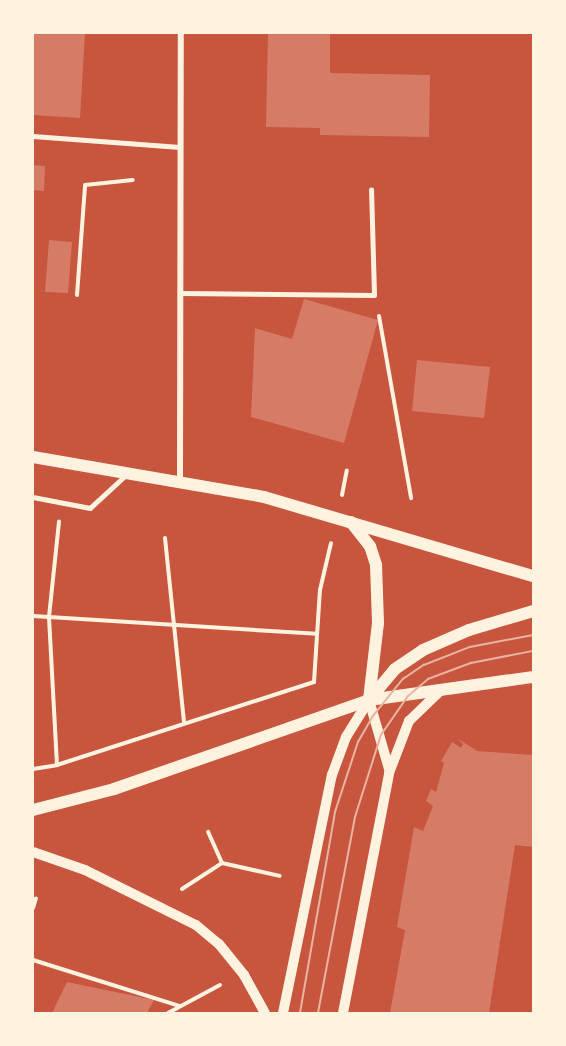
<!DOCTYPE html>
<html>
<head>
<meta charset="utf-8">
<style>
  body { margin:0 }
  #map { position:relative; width:566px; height:1046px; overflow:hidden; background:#c8553d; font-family:"Fira Sans",sans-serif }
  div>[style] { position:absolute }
  .building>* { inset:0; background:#d67c66 }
  .path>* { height:4px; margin:-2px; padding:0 2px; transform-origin:2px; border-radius:2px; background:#fff3e0 }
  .service>* { height:4.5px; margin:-2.25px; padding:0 2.25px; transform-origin:2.25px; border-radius:2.25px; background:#fff3e0 }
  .minor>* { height:6px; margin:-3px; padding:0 3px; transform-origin:3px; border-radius:3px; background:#fff3e0 }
  .tertiary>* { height:10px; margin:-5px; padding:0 5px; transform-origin:5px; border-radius:5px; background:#fff3e0 }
  .secondary>* { height:12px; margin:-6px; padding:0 6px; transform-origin:6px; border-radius:6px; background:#fff3e0 }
  .tram>* { height:1.5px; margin:-0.75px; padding:0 0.75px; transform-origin:0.75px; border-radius:0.75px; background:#e9b49f }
  span { translate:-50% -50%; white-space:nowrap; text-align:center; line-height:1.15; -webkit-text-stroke:4.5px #fff3e0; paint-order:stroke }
  .frame { position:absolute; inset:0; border:34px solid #fff3e0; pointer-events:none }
</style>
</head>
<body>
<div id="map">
  <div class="building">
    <div style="clip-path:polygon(33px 33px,85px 33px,80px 118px,33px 115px)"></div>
    <div style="clip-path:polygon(268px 33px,330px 33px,330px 73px,430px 75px,429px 137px,320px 135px,320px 128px,266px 127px)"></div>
    <div style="clip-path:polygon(33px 165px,45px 166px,44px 191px,33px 190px)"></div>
    <div style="clip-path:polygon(49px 240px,72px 242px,68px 293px,45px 292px)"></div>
    <div style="clip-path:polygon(304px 299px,378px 320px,344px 443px,251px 417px,255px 328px,292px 339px)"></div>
    <div style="clip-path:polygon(417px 360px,490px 367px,484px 418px,412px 411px)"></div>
    <div style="clip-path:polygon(457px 738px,477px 751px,533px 755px,533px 847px,515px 845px,489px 1013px,390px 1013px,405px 930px,397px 927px,414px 827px,423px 831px,433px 806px,426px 801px,431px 789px,436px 792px,444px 763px,441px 761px,452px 742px,461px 748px,463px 744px)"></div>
    <div style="clip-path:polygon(67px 982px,154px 1000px,147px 1013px,52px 1013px)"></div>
  </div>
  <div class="path">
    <div style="left:77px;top:295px;width:110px;rotate:-85.8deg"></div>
    <div style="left:85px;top:185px;width:48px;rotate:-5.9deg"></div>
    <div style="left:379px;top:316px;width:185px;rotate:80deg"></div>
    <div style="left:342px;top:495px;width:25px;rotate:-79deg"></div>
    <div style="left:165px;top:538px;width:186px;rotate:84.1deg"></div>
    <div style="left:33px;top:616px;width:284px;rotate:3.6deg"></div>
    <div style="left:57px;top:765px;width:148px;rotate:-93.1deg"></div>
    <div style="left:49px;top:617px;width:96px;rotate:-84deg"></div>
    <div style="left:33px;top:769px;width:24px;rotate:-9deg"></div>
    <div style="left:57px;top:765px;width:270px;rotate:-17.9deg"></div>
    <div style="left:314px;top:682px;width:92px;rotate:-86.3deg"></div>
    <div style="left:320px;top:590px;width:48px;rotate:-76.8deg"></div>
    <div style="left:222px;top:863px;width:59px;rotate:12.6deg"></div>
    <div style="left:182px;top:889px;width:48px;rotate:-33deg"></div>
    <div style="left:222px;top:863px;width:34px;rotate:-114deg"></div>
    <div style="left:33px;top:908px;width:10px;rotate:-73deg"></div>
    <div style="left:33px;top:960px;width:154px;rotate:17.4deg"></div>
    <div style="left:168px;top:1013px;width:59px;rotate:-28.3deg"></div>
  </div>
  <div class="service">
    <div style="left:33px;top:136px;width:147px;rotate:4.3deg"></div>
    <div style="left:181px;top:293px;width:193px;rotate:0.6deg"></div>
    <div style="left:374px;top:295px;width:105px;rotate:-91.6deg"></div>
    <div style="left:33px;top:497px;width:58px;rotate:10.9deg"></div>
    <div style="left:90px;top:508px;width:50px;rotate:-42.6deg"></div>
  </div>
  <div class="minor">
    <div style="left:180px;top:481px;width:448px;rotate:-89.9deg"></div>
  </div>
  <div class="tertiary">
    <div style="left:369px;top:700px;width:72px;rotate:73.8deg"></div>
    <div style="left:33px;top:852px;width:55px;rotate:19.1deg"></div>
    <div style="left:85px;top:870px;width:124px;rotate:26.4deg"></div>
    <div style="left:196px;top:925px;width:30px;rotate:40deg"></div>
    <div style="left:219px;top:944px;width:40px;rotate:51deg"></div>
    <div style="left:244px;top:975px;width:43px;rotate:61.1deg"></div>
    <div style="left:283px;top:1013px;width:243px;rotate:-78.4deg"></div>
    <div style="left:332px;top:775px;width:40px;rotate:-69.8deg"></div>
    <div style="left:346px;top:737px;width:44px;rotate:-58.1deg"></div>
    <div style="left:343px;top:1013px;width:244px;rotate:-79.1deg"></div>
    <div style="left:389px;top:773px;width:56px;rotate:-69deg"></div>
    <div style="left:409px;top:721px;width:42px;rotate:-44deg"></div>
  </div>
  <div class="secondary">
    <div style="left:33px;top:457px;width:234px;rotate:9.8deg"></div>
    <div style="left:264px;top:497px;width:280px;rotate:16.4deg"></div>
    <div style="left:351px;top:522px;width:31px;rotate:52deg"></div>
    <div style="left:370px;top:546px;width:20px;rotate:72deg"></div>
    <div style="left:376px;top:565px;width:58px;rotate:88deg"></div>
    <div style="left:378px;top:623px;width:78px;rotate:96.7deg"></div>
    <div style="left:369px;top:700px;width:40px;rotate:-50deg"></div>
    <div style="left:395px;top:669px;width:34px;rotate:-34deg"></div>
    <div style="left:423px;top:650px;width:50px;rotate:-23.5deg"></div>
    <div style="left:469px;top:630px;width:67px;rotate:-16.5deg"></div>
    <div style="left:33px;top:810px;width:84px;rotate:-14.5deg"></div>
    <div style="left:114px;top:789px;width:270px;rotate:-19.2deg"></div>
    <div style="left:369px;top:700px;width:166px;rotate:-8deg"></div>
  </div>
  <div class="tram">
    <div style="left:300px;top:1013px;width:204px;rotate:-80.1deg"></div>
    <div style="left:335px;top:812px;width:74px;rotate:-71.8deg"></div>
    <div style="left:358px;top:742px;width:30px;rotate:-60deg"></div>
    <div style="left:373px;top:716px;width:48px;rotate:-51deg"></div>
    <div style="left:403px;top:679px;width:25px;rotate:-34deg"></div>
    <div style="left:424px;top:665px;width:49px;rotate:-21.4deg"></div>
    <div style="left:470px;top:647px;width:64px;rotate:-10.8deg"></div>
    <div style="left:318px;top:1013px;width:199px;rotate:-79.3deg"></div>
    <div style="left:355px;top:817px;width:86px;rotate:-72.4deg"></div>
    <div style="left:381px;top:735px;width:47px;rotate:-55.3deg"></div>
    <div style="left:408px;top:696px;width:26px;rotate:-40deg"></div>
    <div style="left:428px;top:679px;width:46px;rotate:-20.4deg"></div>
    <div style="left:471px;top:663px;width:63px;rotate:-11deg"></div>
  </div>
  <div class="frame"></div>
</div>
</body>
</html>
